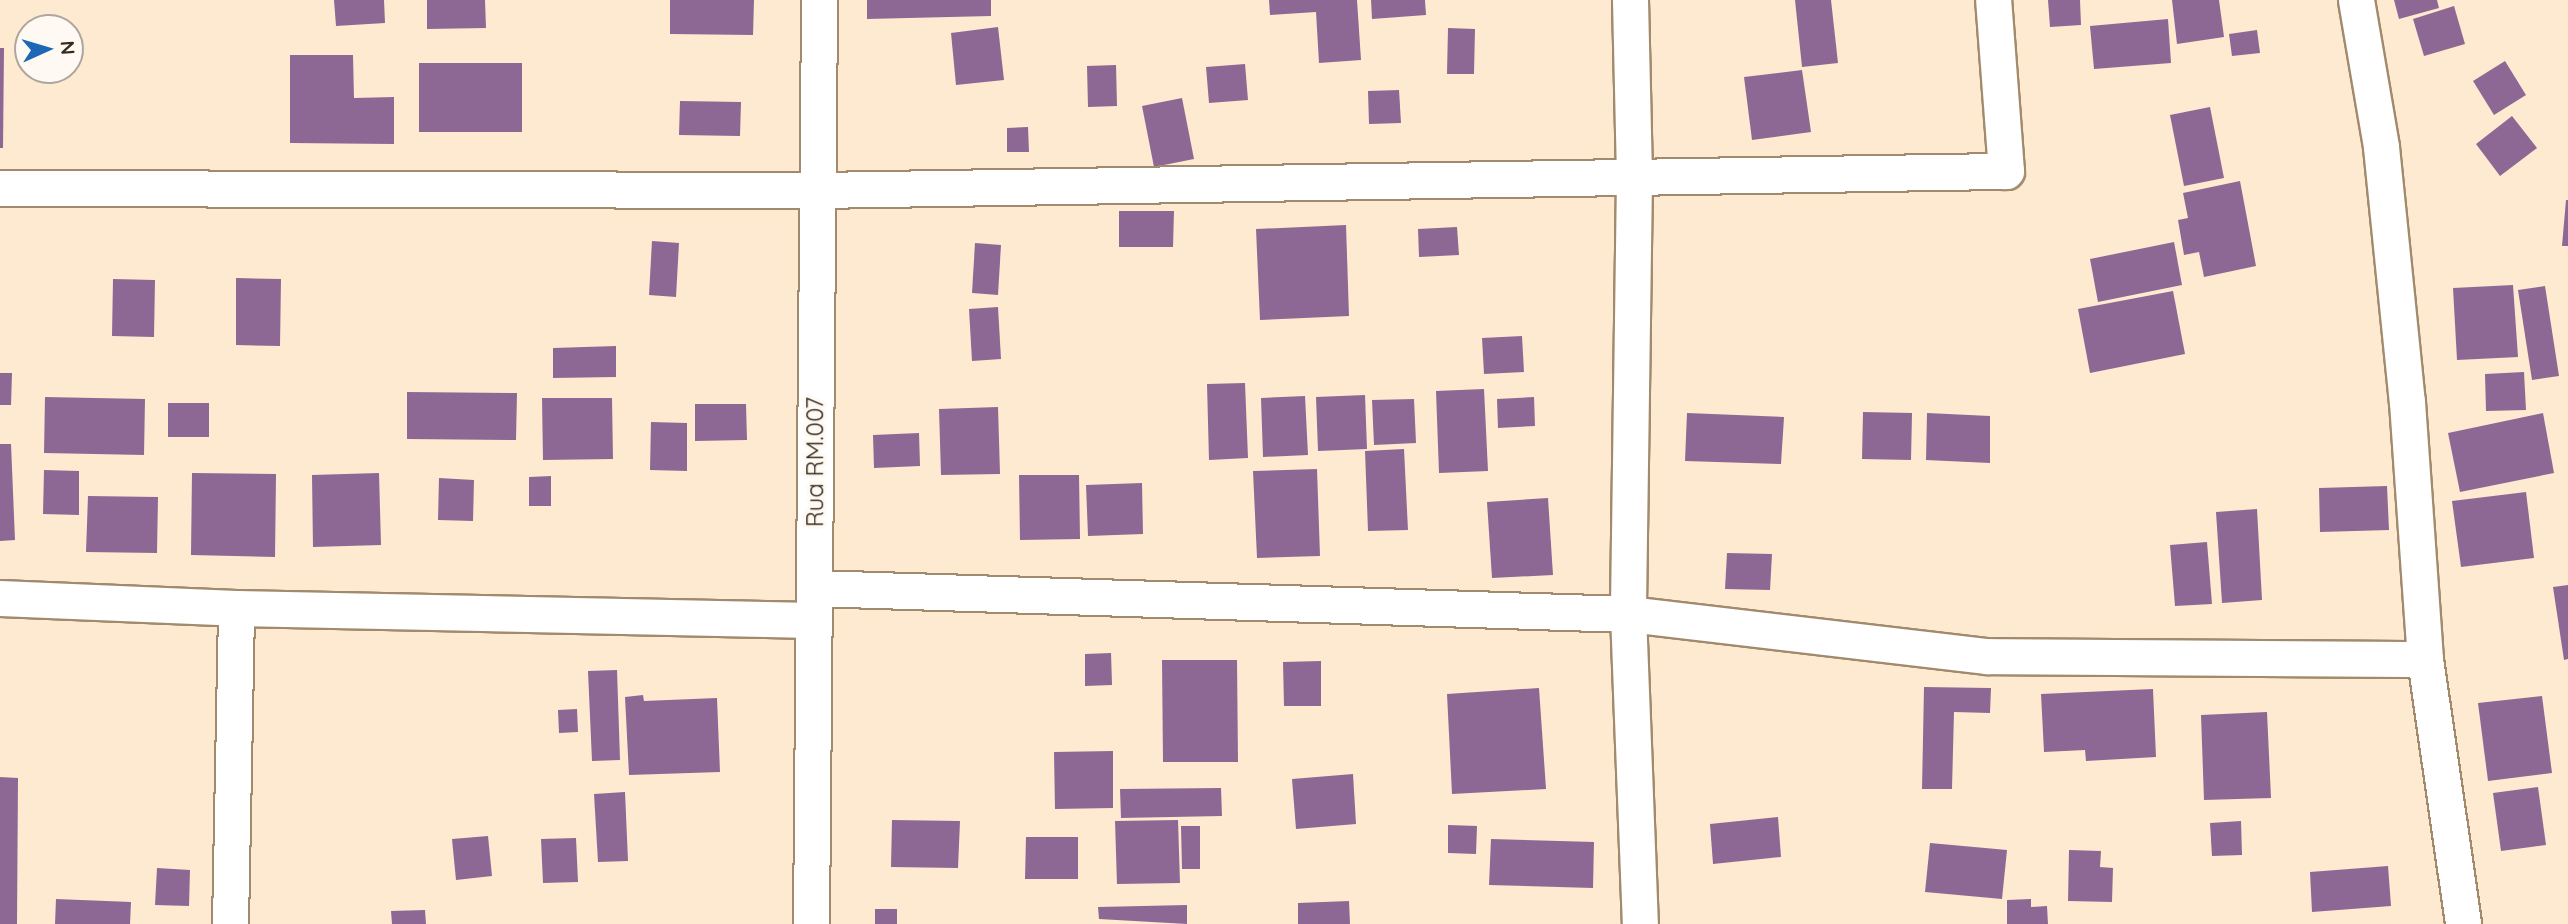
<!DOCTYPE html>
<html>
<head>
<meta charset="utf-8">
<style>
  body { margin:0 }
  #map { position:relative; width:2568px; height:924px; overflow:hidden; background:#feead0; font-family:Quicksand,sans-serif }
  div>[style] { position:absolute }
  .building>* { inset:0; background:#8e6894 }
  .roads { filter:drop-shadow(2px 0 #a18a6d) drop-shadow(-2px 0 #a18a6d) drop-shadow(0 2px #a18a6d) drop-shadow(0 -2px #a18a6d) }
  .street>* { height:35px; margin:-17.5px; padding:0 17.5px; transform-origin:17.5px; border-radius:17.5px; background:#fff }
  span { translate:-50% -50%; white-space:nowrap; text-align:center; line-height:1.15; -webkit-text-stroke:7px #fff9f3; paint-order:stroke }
  .street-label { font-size:24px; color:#342a1e }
  .north { position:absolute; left:14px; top:14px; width:70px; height:70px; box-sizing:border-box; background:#fff9f3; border:2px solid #aea69e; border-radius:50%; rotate:86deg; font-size:19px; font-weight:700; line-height:28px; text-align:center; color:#342a1e }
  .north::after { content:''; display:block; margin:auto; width:24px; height:32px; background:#1c68b7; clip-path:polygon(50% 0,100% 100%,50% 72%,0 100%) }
</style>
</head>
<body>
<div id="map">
  <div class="building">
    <div style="clip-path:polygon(334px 0,384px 0,385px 23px,336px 26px)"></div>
    <div style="clip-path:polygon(427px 0,485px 0,486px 28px,427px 29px)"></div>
    <div style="clip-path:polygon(670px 0,754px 0,753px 35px,670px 34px)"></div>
    <div style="clip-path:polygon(867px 0,991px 0,991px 16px,867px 19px)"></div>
    <div style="clip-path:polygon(1269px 0,1357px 0,1361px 60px,1319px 63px,1316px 12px,1270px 15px)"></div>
    <div style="clip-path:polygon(1371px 0,1425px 0,1426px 15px,1372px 19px)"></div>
    <div style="clip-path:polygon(1795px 0,1831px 0,1838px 63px,1802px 67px)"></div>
    <div style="clip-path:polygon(2048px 0,2080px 0,2081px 25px,2050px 27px)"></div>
    <div style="clip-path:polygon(2172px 0,2219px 0,2224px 37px,2177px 44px)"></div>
    <div style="clip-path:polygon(2394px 0,2437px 0,2439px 8px,2399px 19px)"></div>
    <div style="clip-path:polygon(2454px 6px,2465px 44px,2424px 56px,2413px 19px)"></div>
    <div style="clip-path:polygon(2168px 19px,2171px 63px,2094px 69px,2090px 26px)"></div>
    <div style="clip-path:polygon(998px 27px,1004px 80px,956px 85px,951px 33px)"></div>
    <div style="clip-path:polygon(1448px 28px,1475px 29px,1474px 74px,1447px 74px)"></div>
    <div style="clip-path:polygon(2257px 30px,2260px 53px,2232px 56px,2229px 34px)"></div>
    <div style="clip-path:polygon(0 48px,4px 48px,3px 148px,0 148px)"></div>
    <div style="clip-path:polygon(290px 55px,353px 55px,354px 98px,394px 97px,394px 144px,290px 143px)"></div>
    <div style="clip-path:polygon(2505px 61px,2526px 95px,2494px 115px,2473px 81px)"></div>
    <div style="clip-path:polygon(419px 63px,522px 63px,522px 132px,419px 132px)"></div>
    <div style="clip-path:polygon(1245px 64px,1248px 100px,1209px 103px,1206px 67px)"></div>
    <div style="clip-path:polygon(1116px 65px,1117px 106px,1088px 107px,1087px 66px)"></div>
    <div style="clip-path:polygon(1802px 70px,1811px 132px,1752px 140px,1744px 77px)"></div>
    <div style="clip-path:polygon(1399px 90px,1401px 123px,1369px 124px,1368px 91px)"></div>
    <div style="clip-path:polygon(1182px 98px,1194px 159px,1154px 167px,1142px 106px)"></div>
    <div style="clip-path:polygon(680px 101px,741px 102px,740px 136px,679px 135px)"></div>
    <div style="clip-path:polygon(2210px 107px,2224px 178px,2184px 186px,2170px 115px)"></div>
    <div style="clip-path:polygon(2512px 116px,2537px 148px,2500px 176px,2476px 144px)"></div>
    <div style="clip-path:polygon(1028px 127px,1029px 152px,1007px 152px,1007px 128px)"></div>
    <div style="clip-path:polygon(2240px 181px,2256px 266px,2204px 277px,2199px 252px,2184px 255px,2178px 220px,2188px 218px,2183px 193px)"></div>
    <div style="clip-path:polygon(2566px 200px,2568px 200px,2568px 246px,2562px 246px)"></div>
    <div style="clip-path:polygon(1119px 211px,1174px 211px,1173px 247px,1119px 247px)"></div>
    <div style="clip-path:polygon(1346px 225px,1349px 316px,1260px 320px,1256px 229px)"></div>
    <div style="clip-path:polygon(1457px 227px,1459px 255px,1419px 257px,1418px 229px)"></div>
    <div style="clip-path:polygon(652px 241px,679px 243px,676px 297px,649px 295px)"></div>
    <div style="clip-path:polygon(2174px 242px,2182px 285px,2098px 302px,2090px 259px)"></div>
    <div style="clip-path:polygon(975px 243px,1001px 245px,998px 295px,972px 293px)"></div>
    <div style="clip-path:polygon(236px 278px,281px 279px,280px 346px,236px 345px)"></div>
    <div style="clip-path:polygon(113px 279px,155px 280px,154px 337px,112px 336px)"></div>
    <div style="clip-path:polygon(2513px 285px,2518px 357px,2457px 360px,2453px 288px)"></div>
    <div style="clip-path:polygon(2545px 286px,2559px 376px,2532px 380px,2518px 290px)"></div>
    <div style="clip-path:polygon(2173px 291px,2185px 354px,2090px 373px,2078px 309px)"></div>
    <div style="clip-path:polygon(998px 307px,1001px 359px,972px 361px,969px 309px)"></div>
    <div style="clip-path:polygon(1522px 336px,1524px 372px,1484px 374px,1482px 338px)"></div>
    <div style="clip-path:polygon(616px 346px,616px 377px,553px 378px,553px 348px)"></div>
    <div style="clip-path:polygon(2524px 372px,2526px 410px,2486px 411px,2485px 374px)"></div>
    <div style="clip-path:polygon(0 373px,12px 373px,11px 405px,0 405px)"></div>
    <div style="clip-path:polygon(1245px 383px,1248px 458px,1209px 460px,1207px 384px)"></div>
    <div style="clip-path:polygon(1484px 389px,1488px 471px,1439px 473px,1436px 391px)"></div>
    <div style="clip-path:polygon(407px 392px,517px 393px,516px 440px,407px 439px)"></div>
    <div style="clip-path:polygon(1365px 395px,1367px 449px,1318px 451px,1316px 397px)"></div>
    <div style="clip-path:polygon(1305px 396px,1308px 455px,1263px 457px,1261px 398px)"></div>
    <div style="clip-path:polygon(45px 397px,145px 399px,144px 455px,44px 453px)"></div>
    <div style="clip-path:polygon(1534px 397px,1535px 426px,1498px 428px,1497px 399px)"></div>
    <div style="clip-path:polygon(542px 398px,612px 398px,613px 459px,543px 460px)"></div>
    <div style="clip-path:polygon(1414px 399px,1416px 443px,1374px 445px,1372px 400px)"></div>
    <div style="clip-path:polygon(168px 403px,209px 403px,209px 437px,168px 437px)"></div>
    <div style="clip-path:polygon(695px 404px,746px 404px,747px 440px,695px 441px)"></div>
    <div style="clip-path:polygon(998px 407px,1000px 474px,941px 475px,939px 409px)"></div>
    <div style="clip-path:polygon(1863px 412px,1912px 413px,1911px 460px,1862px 459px)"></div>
    <div style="clip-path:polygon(1687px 413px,1784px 417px,1781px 464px,1685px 461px)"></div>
    <div style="clip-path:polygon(1927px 413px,1990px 416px,1990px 463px,1926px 460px)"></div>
    <div style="clip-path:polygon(2543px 413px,2554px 473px,2460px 492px,2448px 433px)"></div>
    <div style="clip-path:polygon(651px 422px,687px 423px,687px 471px,650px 470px)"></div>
    <div style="clip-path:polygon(919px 433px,920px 466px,874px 468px,873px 435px)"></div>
    <div style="clip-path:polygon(0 444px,11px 444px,15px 540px,0 541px)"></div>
    <div style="clip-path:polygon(1404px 449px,1408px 530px,1368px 531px,1365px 451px)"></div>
    <div style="clip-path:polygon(1317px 469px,1320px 556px,1257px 558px,1253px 471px)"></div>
    <div style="clip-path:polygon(44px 470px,79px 471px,79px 515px,43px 514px)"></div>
    <div style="clip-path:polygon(192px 473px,276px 474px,275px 557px,191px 555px)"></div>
    <div style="clip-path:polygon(379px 473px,381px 545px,313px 547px,312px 475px)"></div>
    <div style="clip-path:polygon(1019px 475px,1079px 475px,1080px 539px,1020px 540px)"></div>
    <div style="clip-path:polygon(551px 476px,551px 506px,529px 506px,529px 477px)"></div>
    <div style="clip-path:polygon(439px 478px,474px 480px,473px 521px,438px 520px)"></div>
    <div style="clip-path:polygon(1142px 483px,1143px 534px,1088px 536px,1086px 485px)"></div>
    <div style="clip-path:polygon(2387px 486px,2389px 530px,2320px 532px,2319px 488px)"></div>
    <div style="clip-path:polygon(2526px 492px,2534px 558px,2461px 567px,2452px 501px)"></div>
    <div style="clip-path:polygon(88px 496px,158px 497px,157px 553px,86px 552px)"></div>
    <div style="clip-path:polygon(1548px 498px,1553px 575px,1492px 578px,1487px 502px)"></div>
    <div style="clip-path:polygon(2257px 509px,2262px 600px,2222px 603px,2216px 512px)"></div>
    <div style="clip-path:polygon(2207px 542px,2212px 604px,2175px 606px,2170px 545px)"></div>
    <div style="clip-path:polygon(1727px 553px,1772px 554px,1770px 590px,1725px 589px)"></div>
    <div style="clip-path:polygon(2568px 585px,2568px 659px,2564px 660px,2553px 587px)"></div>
    <div style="clip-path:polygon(1111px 653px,1112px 685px,1085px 686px,1085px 654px)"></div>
    <div style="clip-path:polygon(1162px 660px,1237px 660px,1238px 762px,1163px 762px)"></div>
    <div style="clip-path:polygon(1321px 661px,1321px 706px,1284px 706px,1283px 662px)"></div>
    <div style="clip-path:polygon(617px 670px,620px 760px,592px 761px,588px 671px)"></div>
    <div style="clip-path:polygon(1924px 687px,1991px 688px,1990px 713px,1954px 712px,1952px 789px,1922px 789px)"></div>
    <div style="clip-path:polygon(1539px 688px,1546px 789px,1452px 794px,1447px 694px)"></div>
    <div style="clip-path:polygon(2153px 689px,2156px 757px,2086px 761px,2085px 750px,2044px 752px,2041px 694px)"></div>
    <div style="clip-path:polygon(643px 695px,644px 701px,717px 698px,720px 772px,629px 775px,625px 697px)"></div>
    <div style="clip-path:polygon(2542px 696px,2552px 773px,2488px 781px,2478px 703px)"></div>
    <div style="clip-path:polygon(577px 709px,578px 732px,559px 733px,558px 710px)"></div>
    <div style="clip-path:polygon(2267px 712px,2271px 798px,2204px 800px,2201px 715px)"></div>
    <div style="clip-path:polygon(1113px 751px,1113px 808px,1055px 809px,1054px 752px)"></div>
    <div style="clip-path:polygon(1353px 774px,1356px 824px,1296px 829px,1292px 779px)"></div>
    <div style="clip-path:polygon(0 777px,18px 778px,17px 924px,0 924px)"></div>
    <div style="clip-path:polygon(2538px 787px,2546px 845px,2501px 851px,2493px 793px)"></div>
    <div style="clip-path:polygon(1221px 788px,1222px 816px,1121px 818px,1120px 789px)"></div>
    <div style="clip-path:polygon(625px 792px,628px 861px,598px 862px,594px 794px)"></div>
    <div style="clip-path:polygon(1778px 817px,1781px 857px,1713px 864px,1710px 824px)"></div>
    <div style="clip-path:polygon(892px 820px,960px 821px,958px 868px,891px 867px)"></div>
    <div style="clip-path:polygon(1178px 820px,1180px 883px,1117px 884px,1115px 821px)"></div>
    <div style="clip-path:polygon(2241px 821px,2242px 855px,2212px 856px,2210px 823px)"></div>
    <div style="clip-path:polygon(1448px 825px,1477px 826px,1476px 854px,1448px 853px)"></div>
    <div style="clip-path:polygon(1181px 826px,1200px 826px,1200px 869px,1182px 869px)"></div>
    <div style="clip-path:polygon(488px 836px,492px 876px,456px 880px,452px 839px)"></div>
    <div style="clip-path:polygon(1026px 837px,1078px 837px,1078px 879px,1025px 879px)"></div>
    <div style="clip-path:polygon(576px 838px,578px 882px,543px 883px,541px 839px)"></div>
    <div style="clip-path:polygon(1491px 839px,1594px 842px,1593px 888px,1489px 885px)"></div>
    <div style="clip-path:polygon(1930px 843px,2007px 850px,2002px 899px,1925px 892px)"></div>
    <div style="clip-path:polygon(2069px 850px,2101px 851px,2100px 867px,2113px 868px,2112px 902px,2068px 901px)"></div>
    <div style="clip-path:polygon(2388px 866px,2391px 906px,2312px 912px,2310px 872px)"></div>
    <div style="clip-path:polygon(157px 868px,190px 870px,189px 906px,155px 905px)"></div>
    <div style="clip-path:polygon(56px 899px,131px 902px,130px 924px,55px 924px)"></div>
    <div style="clip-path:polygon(2031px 899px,2031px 907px,2047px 906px,2048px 924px,2007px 924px,2007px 900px)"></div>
    <div style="clip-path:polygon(1349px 901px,1350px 924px,1298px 924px,1298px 903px)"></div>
    <div style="clip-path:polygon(1187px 905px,1187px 924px,1099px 919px,1098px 907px)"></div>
    <div style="clip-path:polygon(875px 909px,897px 909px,897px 924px,875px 924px)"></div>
    <div style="clip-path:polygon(425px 910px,426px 924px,392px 924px,391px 911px)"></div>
  </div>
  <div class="roads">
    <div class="street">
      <div style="left:1630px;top:0;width:177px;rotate:88.7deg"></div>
      <div style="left:1634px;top:177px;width:437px;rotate:90.8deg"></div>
      <div style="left:1628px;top:614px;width:310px;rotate:87.8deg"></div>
      <div style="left:2356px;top:0;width:149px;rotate:80.3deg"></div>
      <div style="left:2381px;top:147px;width:256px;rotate:84.2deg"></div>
      <div style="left:2407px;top:402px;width:258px;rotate:86deg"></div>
      <div style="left:2425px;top:659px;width:268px;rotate:81.8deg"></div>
      <div style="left:0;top:188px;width:817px;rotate:0.14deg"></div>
      <div style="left:817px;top:190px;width:1189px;rotate:-0.92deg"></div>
      <div style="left:2006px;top:171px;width:171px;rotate:-94.3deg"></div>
      <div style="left:814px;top:588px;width:814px;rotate:1.83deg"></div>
      <div style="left:1628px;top:614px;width:361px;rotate:6.7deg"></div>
      <div style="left:1987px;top:656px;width:438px;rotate:0.4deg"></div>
      <div style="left:0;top:598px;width:236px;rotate:2.4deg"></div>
      <div style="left:236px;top:608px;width:577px;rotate:1.19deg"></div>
      <div style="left:230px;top:924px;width:316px;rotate:-88.9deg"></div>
      <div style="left:811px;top:924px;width:924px;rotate:-89.5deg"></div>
    </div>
  </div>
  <div class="street-label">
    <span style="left:815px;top:462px;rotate:-90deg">Rua RM.007</span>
  </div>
  <div class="north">N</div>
</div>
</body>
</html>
